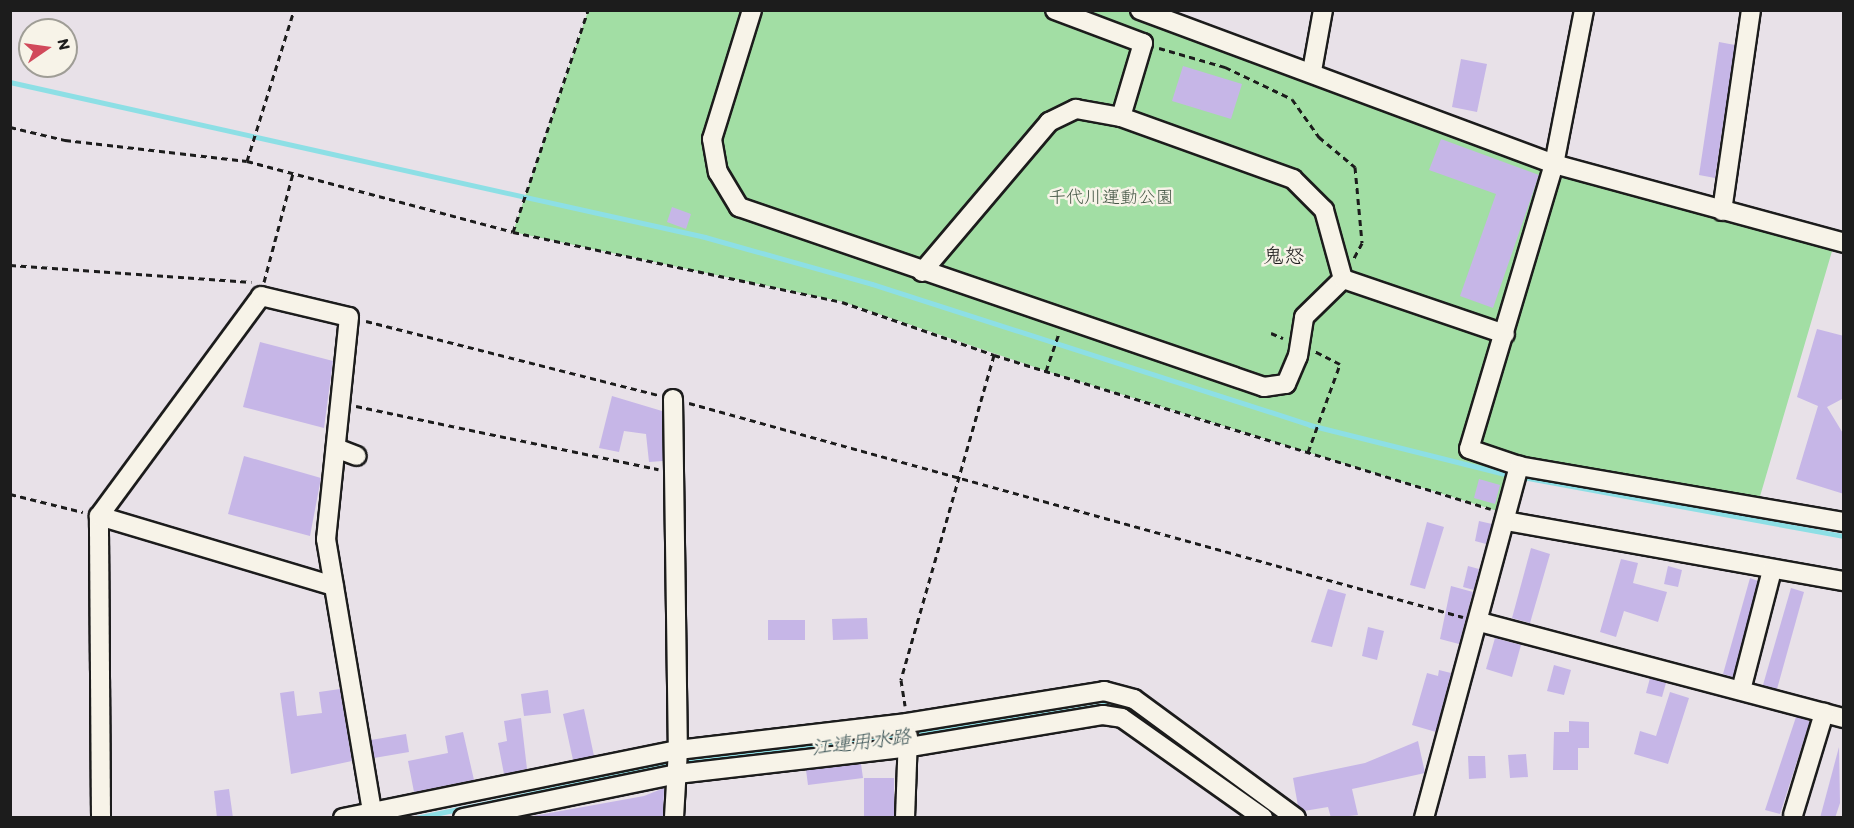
<!DOCTYPE html>
<html>
<head>
<meta charset="utf-8">
<style>
  body { margin:0 }
  #map { position:relative; width:1854px; height:828px; overflow:hidden; background:#e8e1e8; font-family:Itim,"Klee One",sans-serif }
  div>[style] { position:absolute }
  .green>* { inset:0; background:#a2dea4 }
  .stream>* { height:4.5px; margin:-2.25px; padding:0 2.25px; transform-origin:2.25px; border-radius:2.25px; background:#8ddfe5 }
  .building>* { inset:0; background:#c6b6e7 }
  .path>* { height:3px; margin-top:-1.5px; transform-origin:0; background:repeating-linear-gradient(90deg,#1c1c1c 0 6px,transparent 0 10.5px) }
  .roads { filter:drop-shadow(2px 0 #1c1c1c) drop-shadow(-2px 0 #1c1c1c) drop-shadow(0 2px #1c1c1c) drop-shadow(0 -2px #1c1c1c) }
  .minor>* { height:18px; margin:-9px; padding:0 9px; transform-origin:9px; border-radius:9px; background:#f7f3e8 }
  span { translate:-50% -50%; white-space:nowrap; text-align:center; line-height:1.15; -webkit-text-stroke:5px #f7f3e8; paint-order:stroke }
  .park-label { font-size:18px; color:#445645 }
  .water-label { font-size:20px; color:#3e5658; font-style:italic }
  .quarter-label { font-size:21px; color:#1c1c1c }
  .frame { position:absolute; inset:0; border:12px solid #1c1c1c; pointer-events:none }
  .north { position:absolute; left:18px; top:18px; width:60px; height:60px; box-sizing:border-box; background:#f7f3e8; border:2px solid #9f9d96; border-radius:50%; rotate:77deg; font-size:16px; font-weight:700; line-height:24px; text-align:center; color:#1c1c1c }
  .north::after { content:''; display:block; margin:auto; width:21px; height:27px; background:#d1495b; clip-path:polygon(50% 0,100% 100%,50% 72%,0 100%) }
</style>
</head>
<body>
<div id="map">
  <div class="green">
    <div style="clip-path:polygon(1140px 10px,1554px 164px,1835px 241px,1756px 510px,1519px 466px,1507px 514px,1046px 371px,843px 302px,513px 232px,588px 11px)"></div>
  </div>
  <div class="stream">
    <div style="left:10px;top:82px;width:712px;rotate:12.57deg"></div>
    <div style="left:705px;top:237px;width:173px;rotate:15.7deg"></div>
    <div style="left:872px;top:284px;width:460px;rotate:17.8deg"></div>
    <div style="left:1310px;top:425px;width:209px;rotate:14.1deg"></div>
    <div style="left:1522px;top:477px;width:327px;rotate:10.4deg"></div>
    <div style="left:913px;top:735px;width:197px;rotate:-9deg"></div>
    <div style="left:1108px;top:704px;width:20px;rotate:15deg"></div>
    <div style="left:1127px;top:709px;width:60px;rotate:36.9deg"></div>
    <div style="left:681px;top:763px;width:226px;rotate:-6.9deg"></div>
    <div style="left:416px;top:818px;width:263px;rotate:-11.9deg"></div>
  </div>
  <div class="building">
    <div style="clip-path:polygon(1719px 42px,1735px 45px,1715px 178px,1699px 175px)"></div>
    <div style="clip-path:polygon(1461px 59px,1487px 64px,1477px 112px,1452px 107px)"></div>
    <div style="clip-path:polygon(1183px 66px,1242px 84px,1231px 119px,1172px 101px)"></div>
    <div style="clip-path:polygon(1441px 139px,1539px 175px,1493px 308px,1460px 296px,1496px 194px,1429px 170px)"></div>
    <div style="clip-path:polygon(672px 207px,691px 214px,686px 229px,667px 222px)"></div>
    <div style="clip-path:polygon(1817px 329px,1844px 336px,1844px 398px,1827px 407px,1844px 435px,1844px 494px,1796px 479px,1818px 406px,1797px 397px)"></div>
    <div style="clip-path:polygon(260px 342px,333px 361px,324px 428px,243px 407px)"></div>
    <div style="clip-path:polygon(612px 396px,662px 411px,663px 461px,649px 462px,646px 434px,624px 431px,619px 452px,599px 448px)"></div>
    <div style="clip-path:polygon(244px 456px,321px 478px,310px 536px,228px 514px)"></div>
    <div style="clip-path:polygon(1479px 479px,1500px 485px,1495px 504px,1474px 498px)"></div>
    <div style="clip-path:polygon(1479px 521px,1492px 524px,1486px 544px,1475px 541px)"></div>
    <div style="clip-path:polygon(1427px 522px,1444px 527px,1425px 589px,1410px 585px)"></div>
    <div style="clip-path:polygon(1531px 548px,1550px 554px,1530px 623px,1512px 618px)"></div>
    <div style="clip-path:polygon(1621px 559px,1638px 563px,1633px 583px,1667px 592px,1658px 622px,1624px 611px,1616px 637px,1600px 632px)"></div>
    <div style="clip-path:polygon(1468px 566px,1479px 569px,1474px 590px,1463px 587px)"></div>
    <div style="clip-path:polygon(1668px 566px,1682px 570px,1678px 587px,1664px 584px)"></div>
    <div style="clip-path:polygon(1750px 578px,1758px 581px,1733px 677px,1723px 674px)"></div>
    <div style="clip-path:polygon(1451px 586px,1473px 592px,1459px 644px,1440px 639px)"></div>
    <div style="clip-path:polygon(1791px 588px,1804px 592px,1777px 689px,1763px 685px)"></div>
    <div style="clip-path:polygon(1328px 589px,1346px 594px,1332px 647px,1311px 642px)"></div>
    <div style="clip-path:polygon(867px 618px,868px 639px,833px 640px,832px 619px)"></div>
    <div style="clip-path:polygon(768px 620px,805px 620px,805px 640px,768px 640px)"></div>
    <div style="clip-path:polygon(1368px 627px,1384px 631px,1377px 660px,1362px 656px)"></div>
    <div style="clip-path:polygon(1495px 638px,1521px 645px,1512px 677px,1486px 669px)"></div>
    <div style="clip-path:polygon(1554px 665px,1571px 670px,1564px 695px,1547px 691px)"></div>
    <div style="clip-path:polygon(1439px 670px,1451px 673px,1436px 732px,1412px 725px,1427px 673px,1438px 676px)"></div>
    <div style="clip-path:polygon(1650px 678px,1666px 683px,1662px 697px,1646px 693px)"></div>
    <div style="clip-path:polygon(340px 689px,352px 761px,291px 774px,280px 693px,294px 691px,297px 716px,322px 713px,319px 692px)"></div>
    <div style="clip-path:polygon(548px 690px,551px 713px,524px 716px,521px 694px)"></div>
    <div style="clip-path:polygon(1670px 692px,1689px 698px,1668px 764px,1634px 754px,1640px 731px,1656px 736px)"></div>
    <div style="clip-path:polygon(584px 709px,594px 756px,573px 760px,563px 714px)"></div>
    <div style="clip-path:polygon(1796px 717px,1810px 721px,1780px 814px,1765px 810px)"></div>
    <div style="clip-path:polygon(521px 718px,527px 769px,504px 774px,498px 743px,507px 741px,504px 721px)"></div>
    <div style="clip-path:polygon(1569px 721px,1589px 722px,1589px 748px,1578px 748px,1578px 770px,1553px 770px,1554px 732px,1569px 732px)"></div>
    <div style="clip-path:polygon(463px 732px,474px 780px,414px 792px,408px 761px,448px 753px,445px 736px)"></div>
    <div style="clip-path:polygon(406px 734px,409px 752px,374px 758px,371px 740px)"></div>
    <div style="clip-path:polygon(1418px 741px,1425px 773px,1352px 789px,1358px 815px,1331px 818px,1328px 807px,1304px 811px,1298px 806px,1293px 778px,1365px 763px)"></div>
    <div style="clip-path:polygon(1839px 747px,1840px 803px,1835px 818px,1820px 818px)"></div>
    <div style="clip-path:polygon(1526px 754px,1528px 777px,1510px 778px,1508px 755px)"></div>
    <div style="clip-path:polygon(1468px 756px,1485px 756px,1486px 778px,1469px 779px)"></div>
    <div style="clip-path:polygon(861px 764px,863px 778px,808px 785px,806px 770px)"></div>
    <div style="clip-path:polygon(864px 778px,894px 778px,894px 818px,864px 818px)"></div>
    <div style="clip-path:polygon(664px 788px,663px 818px,522px 818px,644px 796px)"></div>
    <div style="clip-path:polygon(229px 789px,233px 818px,217px 818px,214px 791px)"></div>
  </div>
  <div class="path">
    <div style="left:1159px;top:48px;width:69px;rotate:16.1deg"></div>
    <div style="left:1225px;top:67px;width:74px;rotate:25.5deg"></div>
    <div style="left:1292px;top:99px;width:47px;rotate:54.6deg"></div>
    <div style="left:1319px;top:137px;width:47px;rotate:39.8deg"></div>
    <div style="left:1355px;top:167px;width:76px;rotate:84.7deg"></div>
    <div style="left:1362px;top:243px;width:17px;rotate:118deg"></div>
    <div style="left:10px;top:127px;width:57px;rotate:13.3deg"></div>
    <div style="left:65px;top:140px;width:183px;rotate:6.6deg"></div>
    <div style="left:247px;top:161px;width:275px;rotate:14.9deg"></div>
    <div style="left:513px;top:232px;width:336px;rotate:12deg"></div>
    <div style="left:842px;top:302px;width:161px;rotate:19.2deg"></div>
    <div style="left:994px;top:355px;width:338px;rotate:106deg"></div>
    <div style="left:901px;top:680px;width:26px;rotate:81deg"></div>
    <div style="left:247px;top:161px;width:158px;rotate:-72.7deg"></div>
    <div style="left:513px;top:232px;width:234px;rotate:-71.3deg"></div>
    <div style="left:10px;top:265px;width:242px;rotate:4deg"></div>
    <div style="left:264px;top:282px;width:113px;rotate:-75.1deg"></div>
    <div style="left:366px;top:321px;width:302px;rotate:14.2deg"></div>
    <div style="left:1271px;top:333px;width:13px;rotate:23deg"></div>
    <div style="left:994px;top:355px;width:520px;rotate:17.22deg"></div>
    <div style="left:1046px;top:371px;width:40px;rotate:-71.1deg"></div>
    <div style="left:689px;top:403px;width:803px;rotate:15.46deg"></div>
    <div style="left:356px;top:406px;width:309px;rotate:11.8deg"></div>
    <div style="left:1308px;top:452px;width:94px;rotate:-70deg"></div>
    <div style="left:1340px;top:364px;width:29px;rotate:-153deg"></div>
    <div style="left:10px;top:494px;width:75px;rotate:13.9deg"></div>
  </div>
  <div class="roads">
    <div class="minor">
      <div style="left:752px;top:10px;width:135px;rotate:107.2deg"></div>
      <div style="left:712px;top:139px;width:34px;rotate:80deg"></div>
      <div style="left:718px;top:172px;width:41px;rotate:59deg"></div>
      <div style="left:739px;top:207px;width:555px;rotate:18.92deg"></div>
      <div style="left:1264px;top:387px;width:22px;rotate:-8deg"></div>
      <div style="left:1286px;top:384px;width:30px;rotate:-67deg"></div>
      <div style="left:1298px;top:356px;width:39px;rotate:-81deg"></div>
      <div style="left:1304px;top:317px;width:54px;rotate:-44.3deg"></div>
      <div style="left:1055px;top:10px;width:94px;rotate:20.6deg"></div>
      <div style="left:1143px;top:43px;width:77px;rotate:106.6deg"></div>
      <div style="left:1140px;top:10px;width:442px;rotate:20.4deg"></div>
      <div style="left:1554px;top:164px;width:301px;rotate:15.2deg"></div>
      <div style="left:1584px;top:10px;width:157px;rotate:101deg"></div>
      <div style="left:1554px;top:164px;width:297px;rotate:106.6deg"></div>
      <div style="left:1469px;top:449px;width:53px;rotate:18.8deg"></div>
      <div style="left:1519px;top:466px;width:330px;rotate:9.8deg"></div>
      <div style="left:1312px;top:71px;width:62px;rotate:-79.8deg"></div>
      <div style="left:1722px;top:211px;width:203px;rotate:-81.8deg"></div>
      <div style="left:922px;top:272px;width:197px;rotate:-49.7deg"></div>
      <div style="left:1049px;top:122px;width:30px;rotate:-26deg"></div>
      <div style="left:1076px;top:109px;width:46px;rotate:10.1deg"></div>
      <div style="left:1121px;top:117px;width:183px;rotate:19.8deg"></div>
      <div style="left:1293px;top:179px;width:44px;rotate:45deg"></div>
      <div style="left:1324px;top:210px;width:72px;rotate:74.6deg"></div>
      <div style="left:1343px;top:279px;width:171px;rotate:18.8deg"></div>
      <div style="left:673px;top:399px;width:351px;rotate:89.2deg"></div>
      <div style="left:678px;top:750px;width:68px;rotate:93.4deg"></div>
      <div style="left:336px;top:448px;width:22px;rotate:21deg"></div>
      <div style="left:99px;top:516px;width:245px;rotate:16.6deg"></div>
      <div style="left:1506px;top:521px;width:343px;rotate:10.1deg"></div>
      <div style="left:1480px;top:622px;width:376px;rotate:14.8deg"></div>
      <div style="left:1741px;top:690px;width:124px;rotate:-75.5deg"></div>
      <div style="left:1793px;top:815px;width:107px;rotate:-73.1deg"></div>
      <div style="left:101px;top:818px;width:302px;rotate:-90.4deg"></div>
      <div style="left:99px;top:516px;width:273px;rotate:-53.6deg"></div>
      <div style="left:261px;top:296px;width:90px;rotate:13.4deg"></div>
      <div style="left:349px;top:317px;width:223px;rotate:95.9deg"></div>
      <div style="left:326px;top:539px;width:283px;rotate:80.4deg"></div>
      <div style="left:343px;top:818px;width:342px;rotate:-11.5deg"></div>
      <div style="left:678px;top:750px;width:231px;rotate:-6.7deg"></div>
      <div style="left:907px;top:723px;width:200px;rotate:-9.2deg"></div>
      <div style="left:1104px;top:691px;width:31px;rotate:15deg"></div>
      <div style="left:1134px;top:699px;width:201px;rotate:36.3deg"></div>
      <div style="left:463px;top:818px;width:218px;rotate:-11.6deg"></div>
      <div style="left:677px;top:774px;width:235px;rotate:-6.6deg"></div>
      <div style="left:910px;top:747px;width:196px;rotate:-9.4deg"></div>
      <div style="left:1103px;top:715px;width:19px;rotate:9deg"></div>
      <div style="left:1122px;top:718px;width:173px;rotate:35.3deg"></div>
      <div style="left:905px;top:818px;width:82px;rotate:-87.9deg"></div>
      <div style="left:1424px;top:818px;width:365px;rotate:-74.9deg"></div>
    </div>
  </div>
  <div class="park-label">
    <span style="left:1111px;top:197px">千代川運動公園</span>
  </div>
  <div class="water-label">
    <span style="left:861px;top:742px;rotate:-7deg">江連用水路</span>
  </div>
  <div class="quarter-label">
    <span style="left:1284px;top:256px">鬼怒</span>
  </div>
  <div class="frame"></div>
  <div class="north">N</div>
</div>
</body>
</html>
